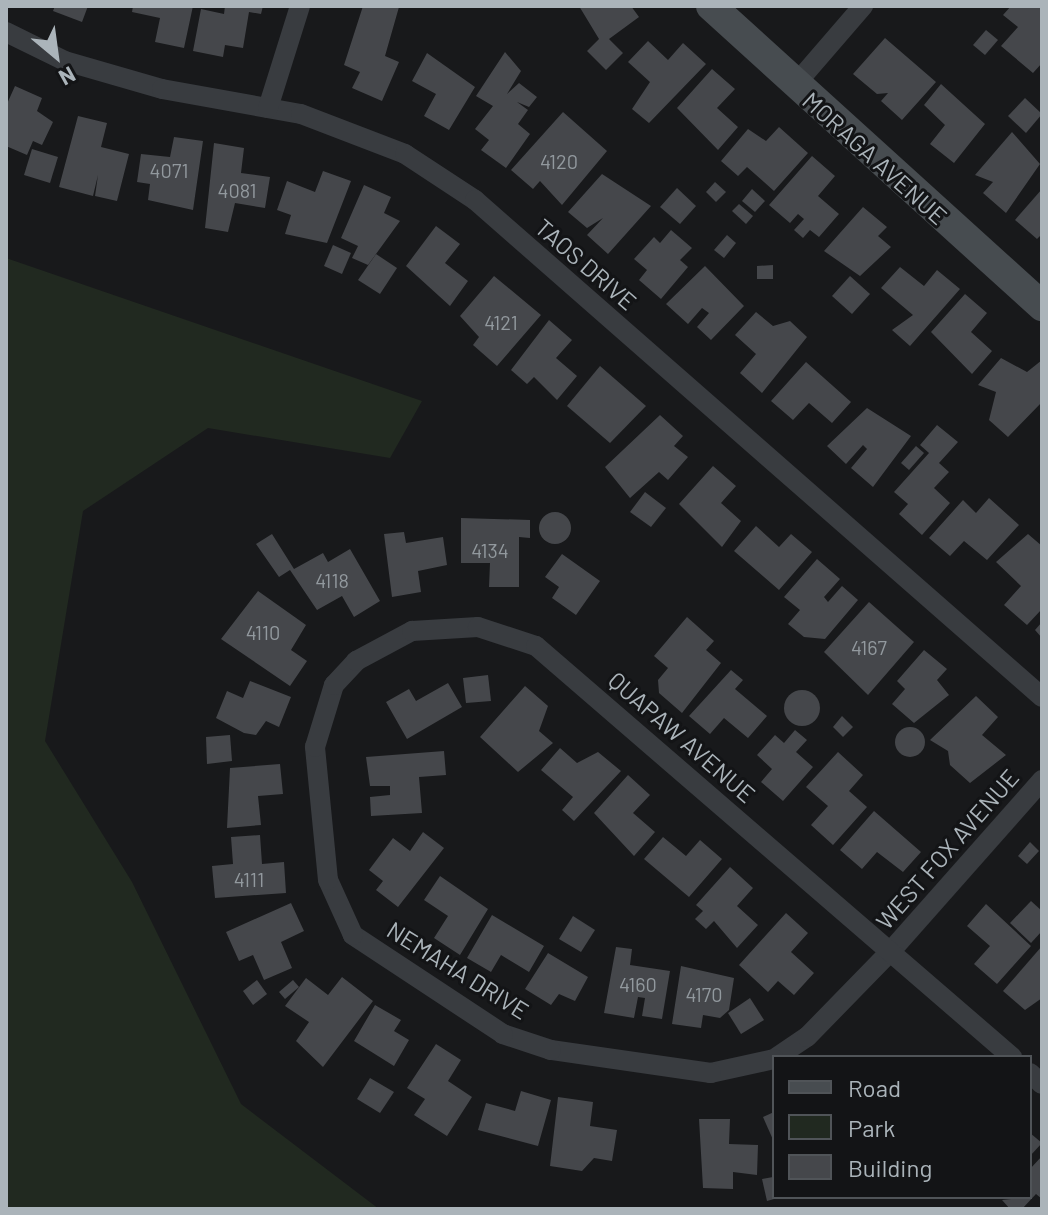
<!DOCTYPE html>
<html>
<head>
<meta charset="utf-8">
<style>
  body { margin:0 }
  #map { position:relative; width:1048px; height:1215px; overflow:hidden; background:#18191b; font-family:Barlow,sans-serif }
  div>[style] { position:absolute }
  .green>* { inset:0; background:#212920 }
  .building>* { inset:0; background:#45474b }
  .round { border-radius:50% }
  .minor>* { height:20px; margin:-10px; padding:0 10px; transform-origin:10px; border-radius:10px; background:#393c40 }
  .secondary>* { height:30px; margin:-15px; padding:0 15px; transform-origin:15px; border-radius:15px; background:#474c50 }
  span { translate:-50% -50%; white-space:nowrap; text-align:center; line-height:1.15; -webkit-text-stroke:6px #131416; paint-order:stroke }
  .number-label { font-size:20px; color:#92999e }
  .number-label span { -webkit-text-stroke-width:0 }
  .street-label { font-size:24px; color:#abb4ba }
  .frame { position:absolute; inset:0; border:8px solid #abb4ba; pointer-events:none }
  .legend { position:absolute; left:772px; top:1055px; width:260px; height:144px; box-sizing:border-box; background:#131416; border:2px solid #505458; margin:0; padding:10px 14px; list-style:none; font-size:24px; color:#abb4ba }
  .legend li { display:flex; align-items:center; gap:16px; height:40px }
  .legend b { width:40px; border:2px solid #505458 }
  .north { position:absolute; left:16px; top:16px; width:80px; height:80px; -webkit-text-stroke:6px #131416; paint-order:stroke; rotate:151deg; font-size:22px; font-weight:700; line-height:32px; text-align:center; color:#abb4ba }
  .north::after { content:''; display:block; margin:auto; width:28px; height:36px; background:#abb4ba; clip-path:polygon(50% 0,100% 100%,50% 72%,0 100%) }
</style>
</head>
<body>
<div id="map">
  <div class="green">
    <div style="clip-path:polygon(6px 258px,422px 401px,390px 458px,208px 428px,83px 511px,45px 741px,132px 882px,241px 1104px,379px 1209px,6px 1209px)"></div>
  </div>
  <div class="building">
    <div style="clip-path:polygon(55px 6px,88px 6px,82px 22px,53px 11px)"></div>
    <div style="clip-path:polygon(133px 6px,193px 6px,184px 48px,155px 42px,160px 18px,132px 12px)"></div>
    <div style="clip-path:polygon(225px 6px,263px 6px,261px 14px,249px 12px,243px 48px,225px 45px,223px 57px,193px 51px,201px 9px,224px 14px)"></div>
    <div style="clip-path:polygon(363px 6px,399px 7px,385px 56px,399px 62px,382px 101px,352px 88px,360px 72px,344px 65px)"></div>
    <div style="clip-path:polygon(579px 6px,631px 6px,639px 17px,609px 39px,623px 53px,606px 70px,587px 51px,599px 39px)"></div>
    <div style="clip-path:polygon(1011px 6px,1042px 6px,1042px 63px,1033px 73px,1001px 46px,1018px 27px,1003px 15px)"></div>
    <div style="clip-path:polygon(986px 30px,998px 40px,985px 55px,973px 45px)"></div>
    <div style="clip-path:polygon(885px 38px,936px 82px,902px 120px,881px 101px,888px 93px,877px 94px,853px 74px)"></div>
    <div style="clip-path:polygon(648px 41px,668px 60px,683px 43px,706px 64px,649px 123px,632px 109px,650px 82px,628px 62px)"></div>
    <div style="clip-path:polygon(505px 52px,521px 71px,507px 94px,519px 83px,537px 97px,529px 107px,517px 102px,528px 110px,518px 124px,530px 134px,506px 168px,481px 150px,489px 140px,475px 129px,493px 106px,476px 96px)"></div>
    <div style="clip-path:polygon(427px 53px,475px 87px,449px 130px,424px 116px,436px 94px,412px 81px)"></div>
    <div style="clip-path:polygon(712px 69px,735px 89px,717px 108px,738px 127px,718px 150px,677px 108px)"></div>
    <div style="clip-path:polygon(941px 84px,985px 124px,954px 163px,930px 144px,945px 125px,924px 105px)"></div>
    <div style="clip-path:polygon(15px 86px,42px 98px,37px 111px,53px 122px,42px 145px,33px 141px,27px 155px,6px 146px,6px 106px)"></div>
    <div style="clip-path:polygon(1025px 98px,1042px 114px,1026px 133px,1008px 116px)"></div>
    <div style="clip-path:polygon(563px 112px,607px 151px,562px 205px,540px 181px,533px 189px,511px 170px)"></div>
    <div style="clip-path:polygon(78px 116px,107px 123px,101px 147px,129px 154px,117px 201px,95px 196px,98px 175px,93px 196px,59px 187px)"></div>
    <div style="clip-path:polygon(779px 127px,808px 153px,774px 191px,747px 167px,738px 176px,721px 161px,748px 129px,766px 141px)"></div>
    <div style="clip-path:polygon(1012px 132px,1040px 164px,1006px 213px,983px 193px,993px 182px,975px 175px)"></div>
    <div style="clip-path:polygon(174px 137px,203px 141px,193px 210px,148px 200px,150px 184px,137px 182px,141px 154px,170px 157px)"></div>
    <div style="clip-path:polygon(214px 143px,244px 148px,241px 173px,270px 177px,265px 208px,235px 203px,228px 232px,205px 228px)"></div>
    <div style="clip-path:polygon(32px 149px,58px 157px,50px 183px,24px 175px)"></div>
    <div style="clip-path:polygon(812px 156px,835px 176px,818px 196px,839px 214px,819px 237px,810px 230px,803px 238px,794px 230px,804px 219px,798px 214px,790px 223px,769px 205px)"></div>
    <div style="clip-path:polygon(323px 171px,351px 181px,327px 243px,285px 234px,291px 215px,277px 210px,287px 181px,315px 192px)"></div>
    <div style="clip-path:polygon(602px 174px,651px 206px,608px 254px,587px 235px,603px 218px,587px 228px,568px 212px)"></div>
    <div style="clip-path:polygon(715px 182px,726px 192px,716px 202px,706px 192px)"></div>
    <div style="clip-path:polygon(364px 185px,391px 197px,384px 213px,400px 221px,368px 265px,352px 258px,358px 246px,341px 238px)"></div>
    <div style="clip-path:polygon(677px 188px,696px 206px,680px 224px,660px 207px)"></div>
    <div style="clip-path:polygon(752px 189px,765px 201px,755px 212px,742px 201px)"></div>
    <div style="clip-path:polygon(1042px 189px,1042px 234px,1037px 239px,1015px 220px)"></div>
    <div style="clip-path:polygon(739px 204px,753px 216px,746px 224px,732px 211px)"></div>
    <div style="clip-path:polygon(863px 207px,887px 227px,878px 236px,891px 247px,860px 276px,824px 251px)"></div>
    <div style="clip-path:polygon(436px 226px,460px 244px,445px 263px,468px 281px,450px 306px,406px 266px)"></div>
    <div style="clip-path:polygon(671px 230px,692px 248px,680px 260px,688px 267px,661px 299px,639px 280px,647px 270px,634px 259px,654px 237px,660px 243px)"></div>
    <div style="clip-path:polygon(727px 235px,736px 243px,724px 258px,714px 250px)"></div>
    <div style="clip-path:polygon(333px 245px,351px 253px,342px 274px,324px 266px)"></div>
    <div style="clip-path:polygon(376px 254px,397px 268px,380px 294px,358px 280px)"></div>
    <div style="clip-path:polygon(773px 265px,773px 279px,757px 279px,757px 266px)"></div>
    <div style="clip-path:polygon(705px 266px,744px 306px,711px 340px,697px 327px,709px 313px,702px 308px,688px 324px,666px 304px)"></div>
    <div style="clip-path:polygon(900px 267px,924px 286px,937px 270px,960px 289px,910px 346px,892px 330px,913px 315px,881px 288px)"></div>
    <div style="clip-path:polygon(494px 276px,541px 315px,497px 366px,473px 345px,479px 337px,460px 316px)"></div>
    <div style="clip-path:polygon(850px 276px,870px 294px,852px 314px,832px 296px)"></div>
    <div style="clip-path:polygon(965px 294px,987px 313px,971px 332px,992px 351px,972px 374px,931px 332px)"></div>
    <div style="clip-path:polygon(756px 312px,773px 326px,790px 321px,807px 337px,762px 393px,740px 373px,756px 354px,735px 335px)"></div>
    <div style="clip-path:polygon(549px 320px,572px 340px,556px 358px,577px 376px,557px 400px,534px 377px,527px 384px,511px 370px)"></div>
    <div style="clip-path:polygon(1001px 358px,1027px 372px,1042px 360px,1042px 402px,1008px 437px,989px 420px,996px 392px,978px 385px)"></div>
    <div style="clip-path:polygon(806px 362px,851px 402px,832px 423px,809px 403px,793px 420px,771px 401px)"></div>
    <div style="clip-path:polygon(600px 366px,646px 406px,610px 443px,567px 406px)"></div>
    <div style="clip-path:polygon(867px 408px,911px 436px,873px 487px,851px 468px,867px 449px,863px 445px,846px 464px,827px 446px)"></div>
    <div style="clip-path:polygon(660px 415px,683px 436px,674px 446px,688px 457px,668px 480px,659px 472px,630px 498px,605px 467px)"></div>
    <div style="clip-path:polygon(937px 425px,958px 442px,939px 463px,949px 472px,934px 488px,950px 503px,922px 535px,899px 514px,908px 504px,894px 492px,929px 453px,920px 445px)"></div>
    <div style="clip-path:polygon(916px 446px,924px 453px,909px 470px,901px 463px)"></div>
    <div style="clip-path:polygon(713px 466px,736px 486px,721px 503px,741px 521px,722px 547px,679px 504px)"></div>
    <div style="clip-path:polygon(645px 492px,666px 508px,651px 527px,630px 512px)"></div>
    <div style="clip-path:polygon(989px 498px,1019px 525px,987px 560px,964px 541px,950px 556px,929px 538px,963px 500px,976px 513px)"></div>
    <div class="round" style="left:539px;top:512px;width:32px;height:32px"></div>
    <div style="clip-path:polygon(461px 518px,530px 520px,530px 538px,519px 537px,519px 587px,489px 587px,490px 563px,461px 563px)"></div>
    <div style="clip-path:polygon(756px 526px,779px 547px,791px 534px,812px 552px,779px 590px,734px 551px)"></div>
    <div style="clip-path:polygon(404px 532px,406px 543px,443px 537px,447px 565px,418px 571px,421px 592px,392px 597px,384px 534px)"></div>
    <div style="clip-path:polygon(272px 534px,294px 569px,323px 553px,328px 562px,350px 549px,380px 601px,354px 617px,342px 596px,317px 610px,290px 570px,279px 577px,256px 544px)"></div>
    <div style="clip-path:polygon(1028px 534px,1042px 546px,1042px 609px,1027px 625px,1004px 605px,1021px 586px,996px 562px)"></div>
    <div style="clip-path:polygon(562px 554px,600px 581px,576px 615px,552px 598px,559px 587px,545px 577px)"></div>
    <div style="clip-path:polygon(817px 559px,840px 579px,824px 597px,828px 602px,842px 586px,858px 600px,825px 639px,804px 637px,788px 624px,800px 610px,784px 597px)"></div>
    <div style="clip-path:polygon(258px 591px,306px 625px,291px 650px,307px 661px,290px 686px,221px 639px)"></div>
    <div style="clip-path:polygon(869px 602px,914px 642px,868px 695px,824px 652px)"></div>
    <div style="clip-path:polygon(687px 617px,714px 641px,706px 650px,721px 663px,682px 713px,659px 693px,658px 680px,668px 668px,654px 656px)"></div>
    <div style="clip-path:polygon(1042px 622px,1042px 638px,1035px 630px)"></div>
    <div style="clip-path:polygon(924px 650px,947px 669px,937px 680px,949px 695px,914px 723px,892px 704px,905px 689px,897px 681px)"></div>
    <div style="clip-path:polygon(731px 670px,743px 680px,735px 689px,767px 716px,748px 738px,724px 718px,710px 734px,689px 716px)"></div>
    <div style="clip-path:polygon(488px 675px,491px 701px,466px 703px,463px 678px)"></div>
    <div style="clip-path:polygon(250px 681px,291px 697px,279px 727px,266px 721px,256px 735px,244px 733px,216px 718px,227px 691px,243px 698px)"></div>
    <div style="clip-path:polygon(448px 683px,462px 707px,407px 739px,386px 702px,409px 689px,416px 701px)"></div>
    <div style="clip-path:polygon(525px 686px,548px 706px,539px 731px,553px 743px,518px 772px,480px 737px)"></div>
    <div class="round" style="left:784px;top:690px;width:36px;height:36px"></div>
    <div style="clip-path:polygon(976px 696px,998px 717px,982px 735px,1006px 755px,970px 783px,950px 765px,948px 751px,930px 740px)"></div>
    <div style="clip-path:polygon(842px 716px,853px 727px,843px 737px,833px 727px)"></div>
    <div class="round" style="left:895px;top:727px;width:30px;height:30px"></div>
    <div style="clip-path:polygon(795px 730px,807px 740px,796px 752px,813px 767px,783px 801px,761px 782px,772px 769px,757px 755px,775px 735px,784px 743px)"></div>
    <div style="clip-path:polygon(230px 735px,232px 761px,207px 764px,206px 737px)"></div>
    <div style="clip-path:polygon(560px 748px,577px 763px,598px 752px,621px 771px,574px 821px,562px 810px,573px 797px,541px 770px)"></div>
    <div style="clip-path:polygon(444px 751px,446px 775px,419px 777px,422px 813px,371px 816px,370px 797px,390px 795px,390px 786px,370px 786px,366px 757px)"></div>
    <div style="clip-path:polygon(838px 752px,863px 775px,849px 791px,867px 807px,833px 845px,811px 825px,828px 806px,806px 787px)"></div>
    <div style="clip-path:polygon(280px 764px,283px 794px,258px 796px,261px 825px,227px 828px,230px 768px)"></div>
    <div style="clip-path:polygon(628px 775px,650px 795px,633px 813px,655px 832px,634px 856px,594px 813px)"></div>
    <div style="clip-path:polygon(874px 811px,921px 852px,903px 872px,877px 852px,862px 869px,840px 850px)"></div>
    <div style="clip-path:polygon(423px 832px,444px 848px,398px 907px,376px 890px,383px 881px,369px 870px,393px 838px,410px 851px)"></div>
    <div style="clip-path:polygon(260px 835px,262px 864px,284px 862px,286px 893px,215px 898px,212px 866px,233px 864px,231px 837px)"></div>
    <div style="clip-path:polygon(663px 837px,686px 856px,700px 840px,722px 859px,689px 897px,644px 859px)"></div>
    <div style="clip-path:polygon(1030px 842px,1039px 851px,1027px 864px,1018px 856px)"></div>
    <div style="clip-path:polygon(730px 867px,753px 888px,737px 906px,758px 925px,737px 948px,714px 921px,706px 929px,695px 919px,703px 911px,696px 905px)"></div>
    <div style="clip-path:polygon(440px 876px,488px 909px,460px 955px,434px 938px,448px 916px,424px 900px)"></div>
    <div style="clip-path:polygon(1031px 901px,1042px 911px,1042px 931px,1031px 943px,1010px 923px)"></div>
    <div style="clip-path:polygon(291px 903px,304px 931px,281px 942px,292px 968px,264px 980px,253px 955px,239px 961px,226px 932px)"></div>
    <div style="clip-path:polygon(986px 904px,1031px 946px,997px 984px,974px 964px,990px 946px,967px 926px)"></div>
    <div style="clip-path:polygon(786px 913px,808px 933px,791px 952px,814px 973px,794px 995px,778px 981px,768px 992px,739px 965px)"></div>
    <div style="clip-path:polygon(492px 915px,544px 946px,529px 972px,501px 955px,491px 972px,467px 958px)"></div>
    <div style="clip-path:polygon(573px 916px,595px 930px,581px 952px,559px 939px)"></div>
    <div style="clip-path:polygon(1042px 946px,1042px 998px,1025px 1010px,1003px 991px)"></div>
    <div style="clip-path:polygon(616px 947px,632px 949px,630px 965px,670px 971px,662px 1019px,642px 1016px,645px 998px,638px 997px,634px 1018px,604px 1013px)"></div>
    <div style="clip-path:polygon(548px 953px,588px 977px,575px 1001px,559px 994px,551px 1005px,525px 989px)"></div>
    <div style="clip-path:polygon(681px 966px,734px 978px,729px 1010px,720px 1018px,703px 1015px,701px 1028px,672px 1024px)"></div>
    <div style="clip-path:polygon(342px 977px,373px 1001px,323px 1067px,296px 1041px,309px 1022px,285px 1006px,306px 978px,328px 995px)"></div>
    <div style="clip-path:polygon(257px 980px,267px 994px,253px 1005px,243px 991px)"></div>
    <div style="clip-path:polygon(293px 980px,299px 987px,285px 999px,279px 992px)"></div>
    <div style="clip-path:polygon(750px 998px,764px 1020px,741px 1034px,728px 1013px)"></div>
    <div style="clip-path:polygon(375px 1005px,401px 1020px,394px 1031px,409px 1040px,394px 1066px,354px 1041px)"></div>
    <div style="clip-path:polygon(436px 1044px,461px 1060px,448px 1081px,472px 1097px,447px 1136px,414px 1115px,425px 1099px,407px 1088px)"></div>
    <div style="clip-path:polygon(370px 1078px,394px 1092px,380px 1113px,357px 1099px)"></div>
    <div style="clip-path:polygon(521px 1091px,551px 1100px,538px 1146px,478px 1130px,486px 1103px,515px 1111px)"></div>
    <div style="clip-path:polygon(558px 1097px,593px 1102px,590px 1126px,617px 1130px,612px 1161px,594px 1158px,582px 1171px,550px 1166px)"></div>
    <div style="clip-path:polygon(774px 1112px,774px 1142px,763px 1117px)"></div>
    <div style="clip-path:polygon(699px 1119px,730px 1119px,729px 1144px,758px 1145px,757px 1175px,733px 1172px,733px 1189px,703px 1188px)"></div>
    <div style="clip-path:polygon(1030px 1133px,1042px 1143px,1030px 1156px)"></div>
    <div style="clip-path:polygon(1042px 1156px,1042px 1199px,1036px 1194px,1022px 1209px,1010px 1209px,1002px 1200px,1030px 1197px,1030px 1169px)"></div>
    <div style="clip-path:polygon(773px 1177px,774px 1199px,767px 1201px,762px 1179px)"></div>
  </div>
  <div class="minor">
    <div style="left:6px;top:32px;width:66px;rotate:26.2deg"></div>
    <div style="left:65px;top:61px;width:101px;rotate:16.1deg"></div>
    <div style="left:162px;top:89px;width:141px;rotate:10.2deg"></div>
    <div style="left:301px;top:114px;width:111px;rotate:21deg"></div>
    <div style="left:405px;top:154px;width:84px;rotate:33.3deg"></div>
    <div style="left:475px;top:200px;width:754px;rotate:41.24deg"></div>
    <div style="left:794px;top:86px;width:106px;rotate:-49.2deg"></div>
    <div style="left:268px;top:108px;width:107px;rotate:-72.6deg"></div>
    <div style="left:777px;top:1057px;width:36px;rotate:-34deg"></div>
    <div style="left:807px;top:1037px;width:119px;rotate:-45.7deg"></div>
    <div style="left:890px;top:952px;width:230px;rotate:-48.5deg"></div>
    <div style="left:774px;top:1059px;width:65px;rotate:167.5deg"></div>
    <div style="left:711px;top:1073px;width:162px;rotate:-171.8deg"></div>
    <div style="left:551px;top:1050px;width:51px;rotate:-161.6deg"></div>
    <div style="left:503px;top:1034px;width:180px;rotate:-146.6deg"></div>
    <div style="left:353px;top:935px;width:60px;rotate:-114.4deg"></div>
    <div style="left:328px;top:880px;width:134px;rotate:-95.6deg"></div>
    <div style="left:315px;top:747px;width:65px;rotate:-73deg"></div>
    <div style="left:334px;top:685px;width:33px;rotate:-47deg"></div>
    <div style="left:356px;top:661px;width:64px;rotate:-28.2deg"></div>
    <div style="left:412px;top:631px;width:66px;rotate:-3.5deg"></div>
    <div style="left:478px;top:627px;width:61px;rotate:18.1deg"></div>
    <div style="left:536px;top:646px;width:629px;rotate:40.81deg"></div>
    <div style="left:1030px;top:1073px;width:16px;rotate:43deg"></div>
  </div>
  <div class="secondary">
    <div style="left:711px;top:6px;width:447px;rotate:42.2deg"></div>
  </div>
  <div class="number-label">
    <span style="left:559px;top:161px">4120</span>
    <span style="left:169px;top:170px">4071</span>
    <span style="left:237px;top:190px">4081</span>
    <span style="left:501px;top:322px">4121</span>
    <span style="left:490px;top:550px">4134</span>
    <span style="left:332px;top:580px">4118</span>
    <span style="left:263px;top:632px">4110</span>
    <span style="left:869px;top:647px">4167</span>
    <span style="left:249px;top:879px">4111</span>
    <span style="left:638px;top:984px">4160</span>
    <span style="left:704px;top:994px">4170</span>
  </div>
  <div class="street-label">
    <span style="left:875px;top:158px;rotate:42deg">MORAGA AVENUE</span>
    <span style="left:586px;top:264px;rotate:41deg">TAOS DRIVE</span>
    <span style="left:682px;top:737px;rotate:41deg">QUAPAW AVENUE</span>
    <span style="left:947px;top:849px;rotate:-49deg">WEST FOX AVENUE</span>
    <span style="left:458px;top:970px;rotate:32deg">NEMAHA DRIVE</span>
  </div>
  <div class="frame"></div>
  <ul class="legend">
  <li><b style="height:10px;background:#474c50"></b>Road</li>
  <li><b style="height:22px;background:#212920"></b>Park</li>
  <li><b style="height:22px;background:#45474b"></b>Building</li>
  </ul>
  <div class="north">N</div>
</div>
</body>
</html>
